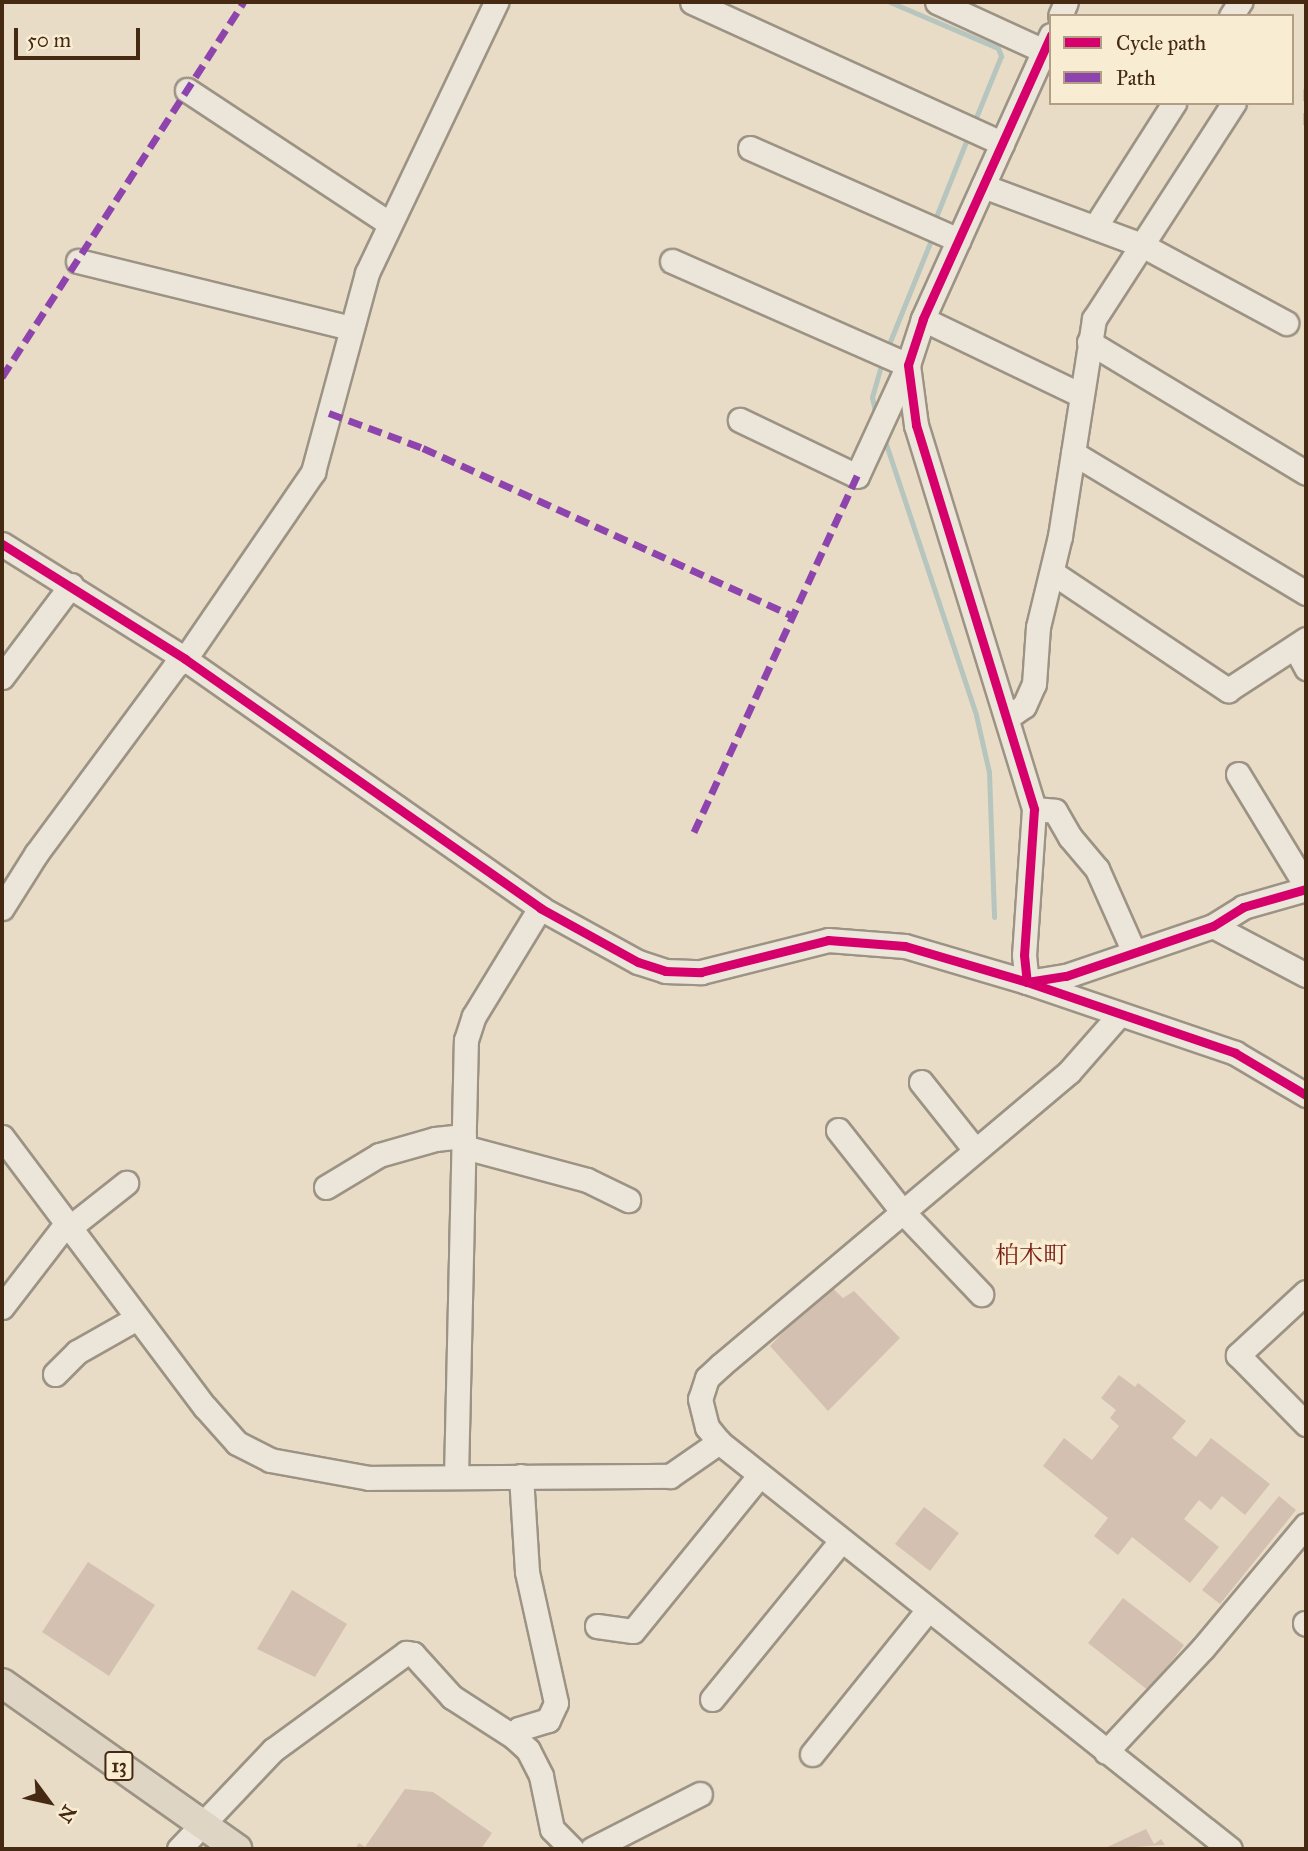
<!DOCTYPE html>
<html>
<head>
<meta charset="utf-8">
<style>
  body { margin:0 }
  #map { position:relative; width:1308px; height:1851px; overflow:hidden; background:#e8dcc6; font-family:"IM FELL Great Primer","Noto Serif JP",serif }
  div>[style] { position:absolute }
  .stream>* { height:5px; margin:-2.5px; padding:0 2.5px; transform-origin:2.5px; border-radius:2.5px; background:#b6c5be }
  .building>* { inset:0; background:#d3c0b1 }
  .roads { filter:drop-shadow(2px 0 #9d9384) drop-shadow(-2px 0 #9d9384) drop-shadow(0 2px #9d9384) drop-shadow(0 -2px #9d9384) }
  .minor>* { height:23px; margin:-11.5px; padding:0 11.5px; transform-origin:11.5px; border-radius:11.5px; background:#ebe5da }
  .major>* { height:28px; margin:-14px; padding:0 14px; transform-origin:14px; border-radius:14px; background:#dfd5c5 }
  .rail>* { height:5px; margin-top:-2.5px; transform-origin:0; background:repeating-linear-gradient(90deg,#ada69b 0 12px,transparent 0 24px) }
  .quiet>* { height:7px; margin-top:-3.5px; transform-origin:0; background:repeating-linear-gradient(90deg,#8e44ad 0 14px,transparent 0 21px) }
  .cycleway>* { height:9px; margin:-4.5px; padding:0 4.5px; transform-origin:4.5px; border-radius:4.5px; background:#d6006c }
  span { translate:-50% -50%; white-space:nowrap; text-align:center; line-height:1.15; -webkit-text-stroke:7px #f8ecd2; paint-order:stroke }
  .shield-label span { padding:2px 5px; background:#f8ecd2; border:2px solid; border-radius:5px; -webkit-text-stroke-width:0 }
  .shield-label { font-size:19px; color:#462912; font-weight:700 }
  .quarter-label { font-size:24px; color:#7a1f14 }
  .frame { position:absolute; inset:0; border:4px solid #462912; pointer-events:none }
  .legend { position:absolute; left:1049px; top:14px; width:245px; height:91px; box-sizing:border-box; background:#f8ecd2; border:2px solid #b19e85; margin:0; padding:9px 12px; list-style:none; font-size:21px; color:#462912 }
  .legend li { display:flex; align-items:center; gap:14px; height:35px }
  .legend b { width:35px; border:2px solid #b19e85 }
  .north { position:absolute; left:14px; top:1767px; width:70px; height:70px; -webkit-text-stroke:5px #f8ecd2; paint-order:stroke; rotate:123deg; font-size:19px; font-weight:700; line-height:28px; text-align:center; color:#462912 }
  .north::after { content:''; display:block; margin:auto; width:24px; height:32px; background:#462912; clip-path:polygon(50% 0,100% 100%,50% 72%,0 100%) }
  .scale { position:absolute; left:14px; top:28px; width:126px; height:32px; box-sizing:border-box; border:4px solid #462912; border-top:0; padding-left:9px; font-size:21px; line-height:24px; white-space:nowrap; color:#462912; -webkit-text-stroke:5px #f8ecd2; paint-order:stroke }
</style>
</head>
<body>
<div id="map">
  <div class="stream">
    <div style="left:890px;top:2px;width:117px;rotate:23.1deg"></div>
    <div style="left:998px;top:48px;width:9px;rotate:69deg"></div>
    <div style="left:1001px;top:56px;width:74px;rotate:112.1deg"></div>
    <div style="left:934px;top:222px;width:95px;rotate:-68.3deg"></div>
    <div style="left:887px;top:349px;width:123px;rotate:-68deg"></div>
    <div style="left:876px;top:416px;width:19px;rotate:-102deg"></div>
    <div style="left:872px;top:397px;width:37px;rotate:-74deg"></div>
    <div style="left:884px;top:438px;width:292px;rotate:71.6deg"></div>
    <div style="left:976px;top:715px;width:58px;rotate:77.2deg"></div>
    <div style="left:989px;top:772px;width:145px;rotate:88deg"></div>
  </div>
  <div class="building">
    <div style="clip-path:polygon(829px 1285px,843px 1298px,854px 1291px,900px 1338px,828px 1411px,770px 1346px)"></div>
    <div style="clip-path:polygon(1119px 1375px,1135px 1387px,1138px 1383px,1186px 1421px,1172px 1438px,1196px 1457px,1211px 1438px,1270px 1484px,1245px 1515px,1222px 1496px,1211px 1510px,1199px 1500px,1184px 1519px,1219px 1547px,1190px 1583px,1132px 1537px,1118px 1555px,1094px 1536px,1108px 1518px,1043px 1466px,1064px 1438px,1092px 1460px,1119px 1426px,1110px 1418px,1116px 1410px,1101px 1398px)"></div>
    <div style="clip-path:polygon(1279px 1496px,1296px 1510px,1220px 1604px,1202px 1590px)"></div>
    <div style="clip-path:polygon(924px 1507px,959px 1533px,930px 1571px,895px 1544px)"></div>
    <div style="clip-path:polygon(88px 1562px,155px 1605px,109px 1676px,42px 1632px)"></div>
    <div style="clip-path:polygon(292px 1590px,347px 1624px,315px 1677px,257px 1649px)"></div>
    <div style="clip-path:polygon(1123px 1598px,1184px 1645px,1149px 1691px,1088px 1643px)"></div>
    <div style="clip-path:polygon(405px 1789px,433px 1792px,492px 1833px,481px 1849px,355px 1849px,359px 1843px,365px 1847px)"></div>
    <div style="clip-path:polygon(1146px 1829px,1154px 1844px,1161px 1839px,1165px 1845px,1103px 1849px)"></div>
  </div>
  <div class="roads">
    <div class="minor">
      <div style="left:692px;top:2px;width:341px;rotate:24.5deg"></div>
      <div style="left:937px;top:2px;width:118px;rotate:24.6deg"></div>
      <div style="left:1060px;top:16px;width:15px;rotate:-67deg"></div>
      <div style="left:1231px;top:16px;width:17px;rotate:-57deg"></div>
      <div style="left:1051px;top:35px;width:312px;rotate:114.3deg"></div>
      <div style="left:923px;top:319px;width:48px;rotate:108.1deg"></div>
      <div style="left:908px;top:365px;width:61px;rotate:82.4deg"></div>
      <div style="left:916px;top:425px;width:402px;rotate:72.9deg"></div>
      <div style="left:1034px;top:809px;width:146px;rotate:93.9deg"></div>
      <div style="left:1024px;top:955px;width:27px;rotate:84deg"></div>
      <div style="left:1027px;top:982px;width:39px;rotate:-9deg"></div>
      <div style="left:1066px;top:976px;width:155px;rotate:-18.8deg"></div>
      <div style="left:1213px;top:926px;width:36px;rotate:-32deg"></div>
      <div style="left:1243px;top:907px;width:66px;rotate:-15.9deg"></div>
      <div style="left:187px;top:90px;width:242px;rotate:33.4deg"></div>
      <div style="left:750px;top:148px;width:228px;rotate:23.8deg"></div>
      <div style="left:983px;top:186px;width:170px;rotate:20.4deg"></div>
      <div style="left:1142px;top:245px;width:164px;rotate:28.4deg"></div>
      <div style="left:1095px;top:227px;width:147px;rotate:-57.5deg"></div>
      <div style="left:78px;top:261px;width:281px;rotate:13.8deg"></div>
      <div style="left:672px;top:261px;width:258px;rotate:23.8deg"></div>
      <div style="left:908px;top:365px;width:122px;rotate:114.7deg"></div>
      <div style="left:857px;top:476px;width:130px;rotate:-154.4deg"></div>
      <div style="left:923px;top:319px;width:175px;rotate:25.7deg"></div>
      <div style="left:1089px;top:342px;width:253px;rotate:31.1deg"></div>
      <div style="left:1073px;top:453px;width:272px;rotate:31deg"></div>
      <div style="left:2px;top:544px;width:216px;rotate:32.1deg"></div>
      <div style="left:185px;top:659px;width:434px;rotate:35deg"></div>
      <div style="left:540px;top:908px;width:112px;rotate:28.9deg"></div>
      <div style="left:638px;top:962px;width:28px;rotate:18deg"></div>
      <div style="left:665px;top:971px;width:36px;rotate:2deg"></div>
      <div style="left:701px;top:972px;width:131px;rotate:-14.1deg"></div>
      <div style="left:828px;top:940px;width:77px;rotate:4.5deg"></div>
      <div style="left:905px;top:946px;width:127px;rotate:16.4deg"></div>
      <div style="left:1027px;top:982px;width:220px;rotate:18.8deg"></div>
      <div style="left:1235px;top:1053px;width:82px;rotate:30.6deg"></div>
      <div style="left:1053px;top:573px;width:211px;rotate:33.8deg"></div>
      <div style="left:1228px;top:690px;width:93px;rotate:-33.2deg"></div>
      <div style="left:1295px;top:647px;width:24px;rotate:62deg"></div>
      <div style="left:2px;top:677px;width:115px;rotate:-53.1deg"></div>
      <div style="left:1008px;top:717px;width:19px;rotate:-35deg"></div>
      <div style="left:1024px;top:706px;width:24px;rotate:-66deg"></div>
      <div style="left:1034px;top:684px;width:57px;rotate:-86deg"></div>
      <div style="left:1038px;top:627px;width:94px;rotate:-76.4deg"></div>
      <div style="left:1060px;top:536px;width:220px;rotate:-81.1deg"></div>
      <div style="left:1094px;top:319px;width:257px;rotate:-57.1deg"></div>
      <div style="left:1238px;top:774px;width:131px;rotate:58.7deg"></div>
      <div style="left:1034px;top:809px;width:21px;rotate:5deg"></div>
      <div style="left:1055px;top:811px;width:30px;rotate:60deg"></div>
      <div style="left:1070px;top:837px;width:42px;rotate:49.8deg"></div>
      <div style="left:1097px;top:869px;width:89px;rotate:66deg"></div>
      <div style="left:2px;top:908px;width:64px;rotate:-57.8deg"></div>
      <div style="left:36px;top:854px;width:234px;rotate:-53.5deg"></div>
      <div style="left:175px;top:666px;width:12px;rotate:-35deg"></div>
      <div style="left:185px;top:659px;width:227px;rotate:-55.6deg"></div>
      <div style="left:313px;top:472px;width:206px;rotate:-74.8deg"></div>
      <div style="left:367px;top:273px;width:300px;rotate:-64.5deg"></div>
      <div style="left:1213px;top:926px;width:105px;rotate:27.8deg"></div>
      <div style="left:1119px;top:1015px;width:76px;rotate:131.3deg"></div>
      <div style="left:1069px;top:1072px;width:455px;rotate:139.9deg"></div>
      <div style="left:721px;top:1365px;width:19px;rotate:137deg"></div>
      <div style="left:707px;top:1378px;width:22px;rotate:108deg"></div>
      <div style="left:700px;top:1399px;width:29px;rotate:76deg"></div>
      <div style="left:707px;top:1427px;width:19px;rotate:51deg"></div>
      <div style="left:719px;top:1442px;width:653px;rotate:38.54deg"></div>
      <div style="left:921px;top:1082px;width:87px;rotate:51.5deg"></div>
      <div style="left:838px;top:1130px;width:103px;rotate:51.7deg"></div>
      <div style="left:902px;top:1211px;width:115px;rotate:46.4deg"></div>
      <div style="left:2px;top:1137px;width:338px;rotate:53.1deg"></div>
      <div style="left:205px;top:1407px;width:48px;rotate:48.4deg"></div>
      <div style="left:237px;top:1443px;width:37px;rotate:27deg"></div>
      <div style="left:270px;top:1460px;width:101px;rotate:10.3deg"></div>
      <div style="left:369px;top:1478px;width:301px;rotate:-0.4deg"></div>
      <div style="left:670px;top:1476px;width:60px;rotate:-34.8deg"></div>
      <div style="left:464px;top:1147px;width:127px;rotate:15deg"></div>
      <div style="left:587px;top:1180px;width:46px;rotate:26deg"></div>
      <div style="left:326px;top:1187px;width:62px;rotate:-31.1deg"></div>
      <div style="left:379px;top:1155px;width:58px;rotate:-15.9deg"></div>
      <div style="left:435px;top:1139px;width:29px;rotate:-6deg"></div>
      <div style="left:69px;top:1228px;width:73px;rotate:-38.3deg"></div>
      <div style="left:1306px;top:1292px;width:93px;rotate:137.2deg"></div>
      <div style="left:1238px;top:1355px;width:97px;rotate:45.4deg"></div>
      <div style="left:2px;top:1307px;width:105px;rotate:-52.4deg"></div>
      <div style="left:55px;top:1374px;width:31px;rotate:-45deg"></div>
      <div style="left:77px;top:1352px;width:69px;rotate:-29.5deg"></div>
      <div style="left:521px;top:1476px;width:96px;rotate:86.4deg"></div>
      <div style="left:527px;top:1572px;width:134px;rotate:77.5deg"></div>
      <div style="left:556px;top:1703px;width:19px;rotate:115deg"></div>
      <div style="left:548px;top:1720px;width:30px;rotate:163deg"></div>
      <div style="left:519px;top:1729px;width:9px;rotate:122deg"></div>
      <div style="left:514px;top:1737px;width:19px;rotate:43deg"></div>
      <div style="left:528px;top:1750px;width:29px;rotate:63deg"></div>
      <div style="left:541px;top:1776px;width:54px;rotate:78.3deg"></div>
      <div style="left:552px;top:1829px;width:28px;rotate:45deg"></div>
      <div style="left:456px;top:1477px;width:437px;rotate:-88.7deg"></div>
      <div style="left:466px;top:1040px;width:25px;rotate:-72deg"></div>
      <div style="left:474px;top:1016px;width:127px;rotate:-58.6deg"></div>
      <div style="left:1305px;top:1623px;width:1px;rotate:45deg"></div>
      <div style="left:597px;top:1626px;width:36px;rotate:8deg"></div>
      <div style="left:633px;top:1631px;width:201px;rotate:-50.9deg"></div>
      <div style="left:712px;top:1699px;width:204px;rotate:-50.8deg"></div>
      <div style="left:1106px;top:1752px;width:142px;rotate:-47deg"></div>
      <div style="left:1203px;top:1648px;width:160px;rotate:-50.1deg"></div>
      <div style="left:812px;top:1754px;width:184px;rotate:-51.2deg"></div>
      <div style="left:179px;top:1849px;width:137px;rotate:-46.5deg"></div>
      <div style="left:273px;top:1750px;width:165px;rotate:-36.1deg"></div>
      <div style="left:406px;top:1653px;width:7px;rotate:8deg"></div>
      <div style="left:413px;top:1654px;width:58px;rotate:47.8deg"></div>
      <div style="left:452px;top:1697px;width:74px;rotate:32.8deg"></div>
      <div style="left:592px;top:1849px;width:121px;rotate:-27deg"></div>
    </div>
    <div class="major">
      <div style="left:2px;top:1683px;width:288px;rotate:35.2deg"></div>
    </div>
  </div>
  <div class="rail">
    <div style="left:1306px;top:89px;width:36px;rotate:90deg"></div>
  </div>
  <div class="quiet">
    <div style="left:2px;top:377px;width:446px;rotate:-57.2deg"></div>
    <div style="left:329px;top:413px;width:100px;rotate:20.4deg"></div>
    <div style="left:423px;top:448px;width:406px;rotate:24.4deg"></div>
    <div style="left:694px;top:832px;width:392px;rotate:-65.4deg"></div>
  </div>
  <div class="cycleway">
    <div style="left:1051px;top:35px;width:312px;rotate:114.3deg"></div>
    <div style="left:923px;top:319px;width:48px;rotate:108.1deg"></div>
    <div style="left:908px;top:365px;width:61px;rotate:82.4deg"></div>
    <div style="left:916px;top:425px;width:402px;rotate:72.9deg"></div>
    <div style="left:1034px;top:809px;width:146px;rotate:93.9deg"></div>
    <div style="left:1024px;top:955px;width:27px;rotate:84deg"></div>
    <div style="left:1027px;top:982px;width:39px;rotate:-9deg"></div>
    <div style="left:1066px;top:976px;width:155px;rotate:-18.8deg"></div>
    <div style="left:1213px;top:926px;width:36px;rotate:-32deg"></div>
    <div style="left:1243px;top:907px;width:66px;rotate:-15.9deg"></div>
    <div style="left:2px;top:544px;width:216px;rotate:32.1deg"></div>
    <div style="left:185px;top:659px;width:434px;rotate:35deg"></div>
    <div style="left:540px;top:908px;width:112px;rotate:28.9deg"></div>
    <div style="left:638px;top:962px;width:28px;rotate:18deg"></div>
    <div style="left:665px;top:971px;width:36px;rotate:2deg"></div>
    <div style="left:701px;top:972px;width:131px;rotate:-14.1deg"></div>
    <div style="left:828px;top:940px;width:77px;rotate:4.5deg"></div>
    <div style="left:905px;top:946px;width:127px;rotate:16.4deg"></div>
    <div style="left:1027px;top:982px;width:220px;rotate:18.8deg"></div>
    <div style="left:1235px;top:1053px;width:82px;rotate:30.6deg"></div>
  </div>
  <div class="shield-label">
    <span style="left:119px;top:1766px">13</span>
  </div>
  <div class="quarter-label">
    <span style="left:1031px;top:1256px">柏木町</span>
  </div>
  <div class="frame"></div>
  <ul class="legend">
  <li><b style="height:9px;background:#d6006c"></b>Cycle path</li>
  <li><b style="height:9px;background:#8e44ad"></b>Path</li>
  </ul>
  <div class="north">N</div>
  <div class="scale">50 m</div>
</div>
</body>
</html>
